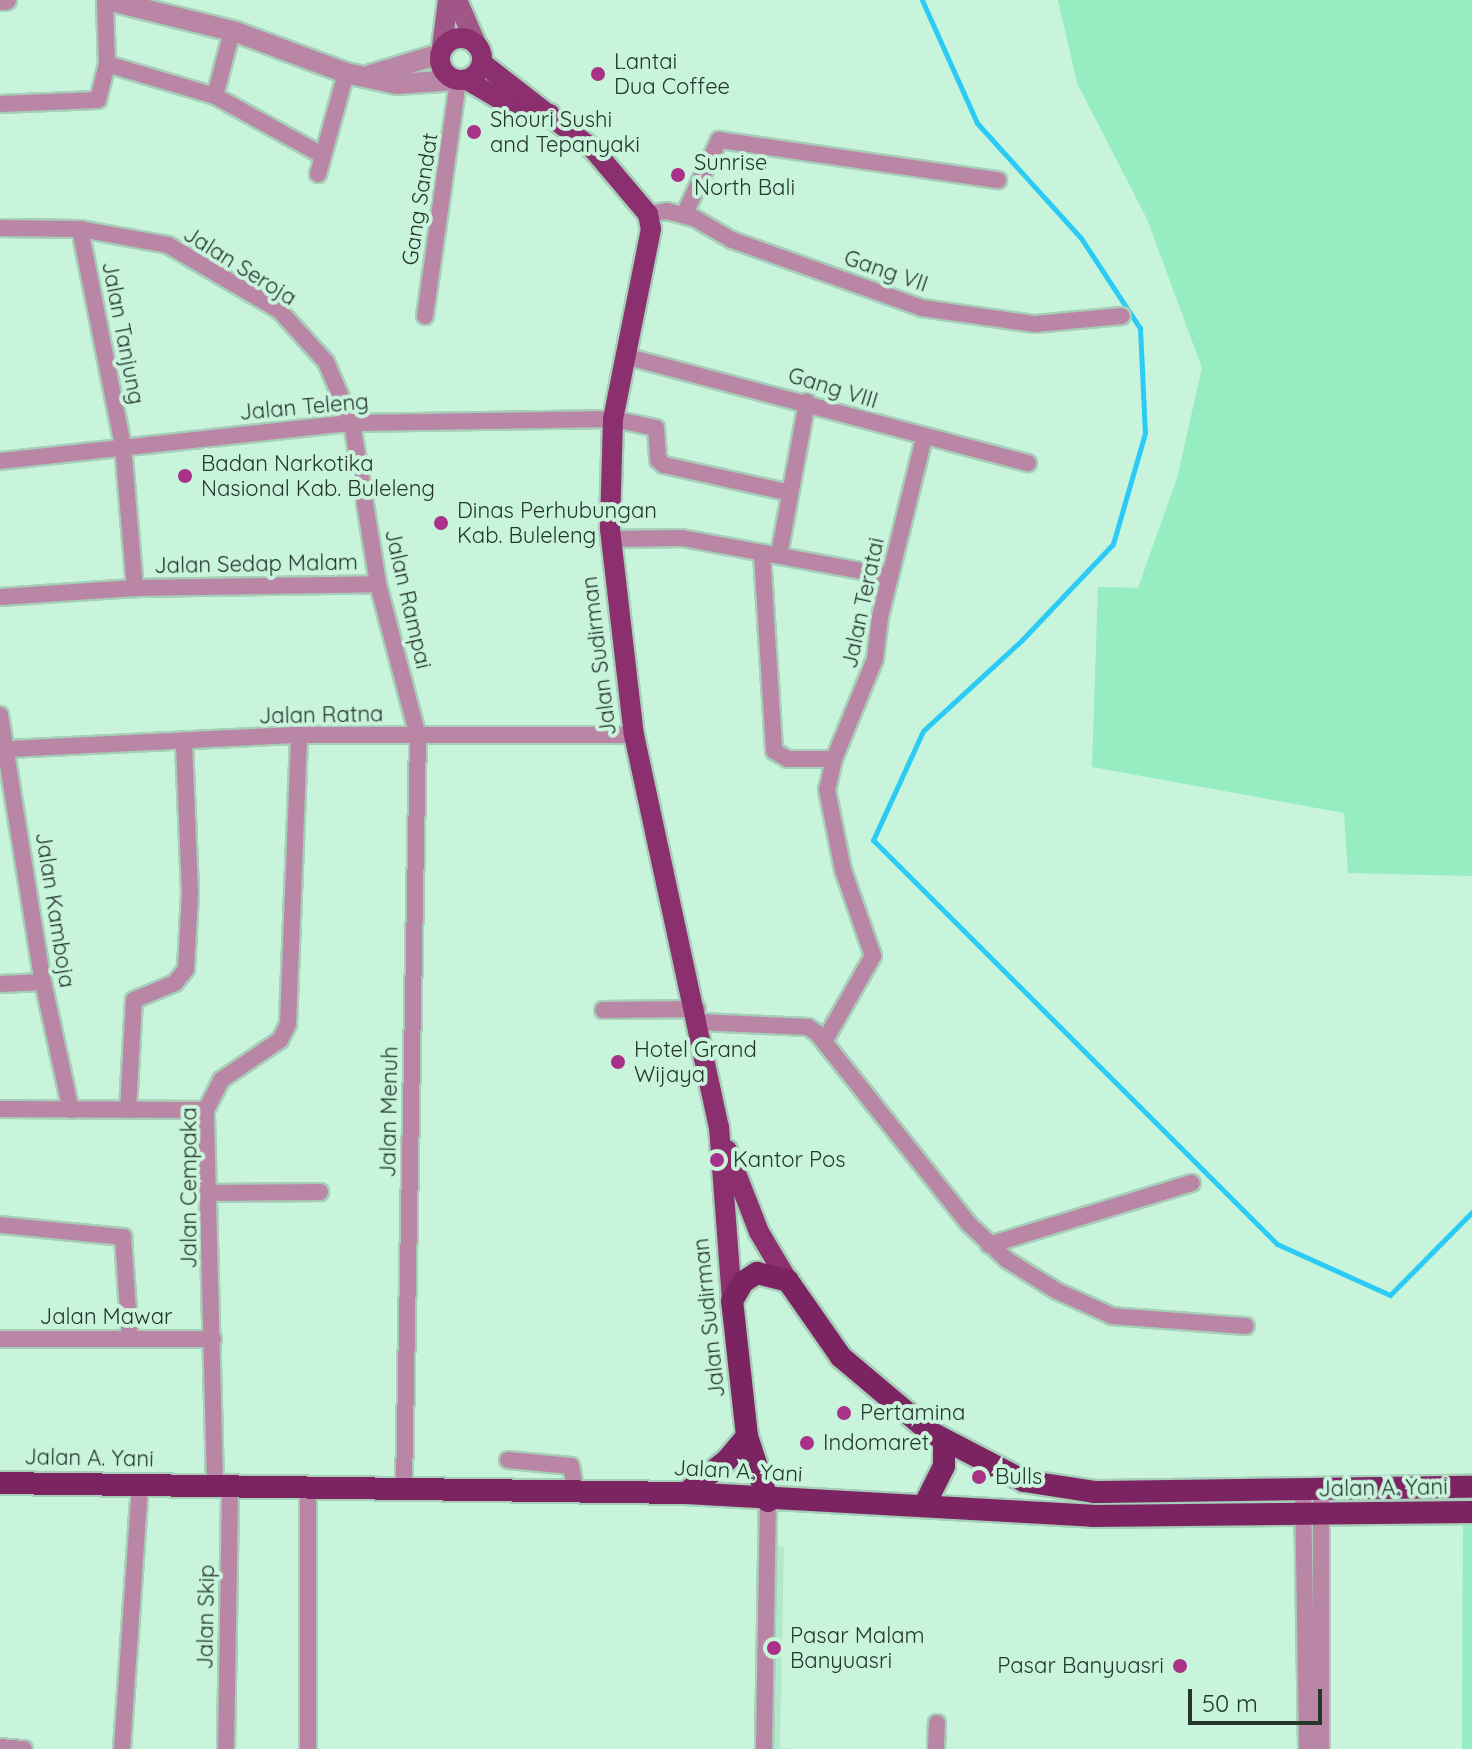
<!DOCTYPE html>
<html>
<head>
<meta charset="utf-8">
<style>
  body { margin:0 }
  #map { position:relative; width:1472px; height:1749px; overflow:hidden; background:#c8f4dc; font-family:Quicksand,sans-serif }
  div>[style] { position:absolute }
  .built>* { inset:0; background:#b4e8cc }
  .green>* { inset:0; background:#95edc1 }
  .stream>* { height:5px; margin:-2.5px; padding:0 2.5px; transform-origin:2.5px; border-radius:2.5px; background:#2ccbf5 }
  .roads { filter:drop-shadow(2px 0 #a7ceb9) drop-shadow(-2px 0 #a7ceb9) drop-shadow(0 2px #a7ceb9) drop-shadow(0 -2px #a7ceb9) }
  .minor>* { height:16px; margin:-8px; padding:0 8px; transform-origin:8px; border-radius:8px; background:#ba86a6 }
  .tertiary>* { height:20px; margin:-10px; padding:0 10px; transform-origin:10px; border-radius:10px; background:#ba86a6 }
  .secondary>* { height:20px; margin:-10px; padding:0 10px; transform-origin:10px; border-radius:10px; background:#a05686 }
  .primary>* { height:20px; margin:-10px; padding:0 10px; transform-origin:10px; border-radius:10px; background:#8b2f6f }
  .primary>.ring { margin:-10px; padding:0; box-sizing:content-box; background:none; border:20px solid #8b2f6f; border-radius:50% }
  .trunk>* { height:22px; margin:-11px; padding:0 11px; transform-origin:11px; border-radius:11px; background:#7c2462 }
  .dots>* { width:22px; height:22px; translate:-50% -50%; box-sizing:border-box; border:4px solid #c8f4dc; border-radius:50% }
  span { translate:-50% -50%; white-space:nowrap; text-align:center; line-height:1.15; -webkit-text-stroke:8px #c8f4dc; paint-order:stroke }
  .poi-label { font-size:22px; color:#25362d }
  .left { translate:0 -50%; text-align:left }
  .right { translate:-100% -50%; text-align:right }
  .street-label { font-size:22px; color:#25362d }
  .scale { position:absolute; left:1188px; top:1689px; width:134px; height:36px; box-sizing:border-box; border:4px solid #25362d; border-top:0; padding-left:10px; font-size:24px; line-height:28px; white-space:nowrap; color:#25362d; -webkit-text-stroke:6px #c8f4dc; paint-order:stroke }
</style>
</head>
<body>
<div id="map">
  <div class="built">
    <div style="clip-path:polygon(769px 1541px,784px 1548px,780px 1748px,799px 1749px,764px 1749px)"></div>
  </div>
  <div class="green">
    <div style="clip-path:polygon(1058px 0,1472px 0,1472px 876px,1348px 873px,1344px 813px,1092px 767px,1098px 587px,1138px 588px,1177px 478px,1202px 368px,1147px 219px,1077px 83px)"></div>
    <div style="clip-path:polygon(1463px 1494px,1472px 1495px,1472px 1749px,1462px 1749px)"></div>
  </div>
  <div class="stream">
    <div style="left:922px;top:0;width:135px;rotate:65.9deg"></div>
    <div style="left:977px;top:123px;width:155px;rotate:47.9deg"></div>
    <div style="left:1081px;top:238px;width:108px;rotate:56.8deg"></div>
    <div style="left:1140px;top:328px;width:105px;rotate:87.3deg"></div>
    <div style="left:1145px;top:433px;width:116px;rotate:106.1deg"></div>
    <div style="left:1113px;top:544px;width:132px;rotate:133.5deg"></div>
    <div style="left:1022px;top:640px;width:134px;rotate:137.4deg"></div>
    <div style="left:923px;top:731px;width:120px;rotate:114.6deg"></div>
    <div style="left:873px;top:840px;width:571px;rotate:45deg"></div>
    <div style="left:1277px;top:1244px;width:124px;rotate:24.3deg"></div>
    <div style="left:1390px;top:1295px;width:117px;rotate:-45.3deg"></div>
  </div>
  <div class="roads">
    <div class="minor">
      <div style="left:107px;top:64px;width:113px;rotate:16.5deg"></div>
      <div style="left:215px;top:96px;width:122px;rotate:28.9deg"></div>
      <div style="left:215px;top:96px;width:67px;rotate:-75.3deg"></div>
      <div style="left:0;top:104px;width:98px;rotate:-2.3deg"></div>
      <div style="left:98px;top:100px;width:37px;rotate:-76deg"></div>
      <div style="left:107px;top:64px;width:64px;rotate:-91.8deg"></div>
      <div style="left:318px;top:174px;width:105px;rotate:-74.5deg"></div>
      <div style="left:648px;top:214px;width:19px;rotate:-9deg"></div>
      <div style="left:667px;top:211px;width:28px;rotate:15deg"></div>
      <div style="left:694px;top:218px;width:44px;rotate:30.1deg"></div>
      <div style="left:732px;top:240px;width:202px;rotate:19.7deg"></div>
      <div style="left:922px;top:308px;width:114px;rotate:8.1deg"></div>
      <div style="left:1035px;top:324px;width:87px;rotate:-5.3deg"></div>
      <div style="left:684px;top:215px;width:83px;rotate:-65deg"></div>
      <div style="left:719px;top:140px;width:282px;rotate:8.2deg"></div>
      <div style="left:0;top:228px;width:80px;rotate:0.7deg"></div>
      <div style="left:80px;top:229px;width:89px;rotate:10.3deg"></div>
      <div style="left:168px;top:245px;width:129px;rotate:30.4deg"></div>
      <div style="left:279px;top:310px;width:70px;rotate:47.9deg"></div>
      <div style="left:326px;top:362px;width:66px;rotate:66.9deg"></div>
      <div style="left:352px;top:423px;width:163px;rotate:80.8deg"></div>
      <div style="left:378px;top:584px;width:157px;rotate:75.3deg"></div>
      <div style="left:418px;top:736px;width:753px;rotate:91.07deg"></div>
      <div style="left:80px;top:229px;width:221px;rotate:78.8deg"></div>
      <div style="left:123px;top:446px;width:143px;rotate:85.2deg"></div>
      <div style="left:425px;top:316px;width:238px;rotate:-82deg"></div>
      <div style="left:625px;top:356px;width:417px;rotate:14.9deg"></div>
      <div style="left:0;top:461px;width:354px;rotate:-6.2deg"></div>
      <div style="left:352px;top:423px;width:261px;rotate:-0.9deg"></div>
      <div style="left:613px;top:419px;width:44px;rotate:11.8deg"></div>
      <div style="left:656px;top:428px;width:32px;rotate:86deg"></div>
      <div style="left:658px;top:460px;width:8px;rotate:40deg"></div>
      <div style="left:664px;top:465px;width:129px;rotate:12.5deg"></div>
      <div style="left:611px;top:539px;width:71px;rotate:-0.8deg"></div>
      <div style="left:682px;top:538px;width:211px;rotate:10.4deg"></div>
      <div style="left:762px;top:553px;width:198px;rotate:86.5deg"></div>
      <div style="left:774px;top:751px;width:16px;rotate:30deg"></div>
      <div style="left:788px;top:759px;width:46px"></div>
      <div style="left:779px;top:555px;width:156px;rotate:-79.6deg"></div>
      <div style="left:0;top:597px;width:135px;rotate:-3.8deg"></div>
      <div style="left:135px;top:588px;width:243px;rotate:-0.9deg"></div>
      <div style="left:0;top:715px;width:270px;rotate:80.9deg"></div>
      <div style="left:43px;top:982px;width:131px;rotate:77.7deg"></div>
      <div style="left:9px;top:749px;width:290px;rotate:-2.8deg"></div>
      <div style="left:299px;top:735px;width:335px"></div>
      <div style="left:0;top:984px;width:43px;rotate:-2.7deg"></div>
      <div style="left:603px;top:1010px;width:94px;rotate:-0.6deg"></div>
      <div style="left:700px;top:1022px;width:108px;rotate:2.7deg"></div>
      <div style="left:808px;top:1027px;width:11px;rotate:34deg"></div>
      <div style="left:817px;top:1033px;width:244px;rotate:51.5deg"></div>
      <div style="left:969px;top:1224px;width:52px;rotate:43.5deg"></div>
      <div style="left:1007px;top:1260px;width:59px;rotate:31.8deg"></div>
      <div style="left:1057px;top:1291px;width:60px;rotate:24.4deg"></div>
      <div style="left:1112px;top:1316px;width:134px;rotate:4.3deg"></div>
      <div style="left:825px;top:1040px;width:97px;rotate:-60.3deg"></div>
      <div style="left:873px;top:956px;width:91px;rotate:-109.2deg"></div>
      <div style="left:843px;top:870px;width:82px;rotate:-101.3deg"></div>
      <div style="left:827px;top:790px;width:32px;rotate:-77deg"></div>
      <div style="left:834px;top:759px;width:108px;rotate:-67.7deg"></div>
      <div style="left:875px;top:659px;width:42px;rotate:-83.2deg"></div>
      <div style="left:880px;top:617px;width:184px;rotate:-76.2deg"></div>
      <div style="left:0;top:1109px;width:206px;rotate:0.3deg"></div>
      <div style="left:128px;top:1110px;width:110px;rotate:-86.9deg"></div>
      <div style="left:134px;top:1000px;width:44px;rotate:-22.5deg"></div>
      <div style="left:175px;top:983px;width:18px;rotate:-52deg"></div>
      <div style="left:186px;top:969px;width:77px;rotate:-87deg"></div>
      <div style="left:190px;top:892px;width:152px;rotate:-92.3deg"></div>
      <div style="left:208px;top:1193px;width:112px;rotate:-0.5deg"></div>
      <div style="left:0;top:1225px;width:124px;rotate:5.6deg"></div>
      <div style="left:123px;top:1237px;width:102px;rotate:86.1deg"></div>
      <div style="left:989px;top:1245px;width:212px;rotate:-17deg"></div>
      <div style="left:0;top:1339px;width:213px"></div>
      <div style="left:508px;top:1460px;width:63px;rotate:5.4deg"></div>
      <div style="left:571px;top:1466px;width:26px;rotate:79deg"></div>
      <div style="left:215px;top:1486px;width:376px;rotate:-91.4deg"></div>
      <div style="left:206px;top:1110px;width:34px;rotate:-63deg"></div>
      <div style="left:221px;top:1080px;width:71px;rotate:-34.1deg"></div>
      <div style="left:280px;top:1040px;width:18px;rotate:-63deg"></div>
      <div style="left:288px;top:1024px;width:289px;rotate:-87.8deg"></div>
      <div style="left:308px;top:1487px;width:262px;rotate:90deg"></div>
      <div style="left:1321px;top:1489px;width:260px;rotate:90deg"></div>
      <div style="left:1303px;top:1490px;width:259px;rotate:89.1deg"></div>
      <div style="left:0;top:1747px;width:24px;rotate:5deg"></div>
      <div style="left:122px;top:1749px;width:265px;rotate:-86.1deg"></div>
      <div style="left:226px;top:1749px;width:262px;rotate:-89.1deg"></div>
      <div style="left:764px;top:1749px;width:248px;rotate:-89.1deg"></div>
      <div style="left:936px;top:1749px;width:26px;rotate:-88deg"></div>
    </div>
    <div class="tertiary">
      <div style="left:0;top:0;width:6px"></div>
      <div style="left:107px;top:0;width:133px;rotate:13.9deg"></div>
      <div style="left:236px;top:32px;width:117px;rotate:20.4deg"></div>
      <div style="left:346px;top:73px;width:52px;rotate:12.2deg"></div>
      <div style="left:397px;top:84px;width:59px;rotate:-3.9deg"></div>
      <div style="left:370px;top:75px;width:73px;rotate:-16.7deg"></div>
    </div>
    <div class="secondary">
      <div style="left:457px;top:0;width:48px;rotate:66.6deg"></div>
      <div style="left:442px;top:47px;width:47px;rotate:-82.7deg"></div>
    </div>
    <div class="primary">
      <div class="ring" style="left:440px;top:38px;width:22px;height:22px"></div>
      <div style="left:482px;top:63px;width:140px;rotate:37.8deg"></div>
      <div style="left:593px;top:149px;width:85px;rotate:49.8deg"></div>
      <div style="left:648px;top:214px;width:15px;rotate:79deg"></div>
      <div style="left:651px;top:229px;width:194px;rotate:101.3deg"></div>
      <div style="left:613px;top:419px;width:110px;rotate:91.6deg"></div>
      <div style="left:610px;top:529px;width:207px;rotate:83.4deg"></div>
      <div style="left:634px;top:735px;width:401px;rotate:77.8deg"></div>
      <div style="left:719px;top:1127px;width:174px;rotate:85.7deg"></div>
      <div style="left:467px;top:80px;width:59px;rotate:30.5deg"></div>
      <div style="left:518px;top:110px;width:32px;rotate:7deg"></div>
      <div style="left:727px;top:1150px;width:88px;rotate:68.7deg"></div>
      <div style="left:759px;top:1232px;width:57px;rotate:59.4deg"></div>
    </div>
    <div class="trunk">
      <div style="left:0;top:1483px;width:686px;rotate:0.84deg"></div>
      <div style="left:686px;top:1493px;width:407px;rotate:3.2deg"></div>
      <div style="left:1092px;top:1516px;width:380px;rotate:-0.6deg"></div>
      <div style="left:686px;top:1493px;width:53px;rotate:-38.8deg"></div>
      <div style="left:727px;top:1460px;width:31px;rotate:-50deg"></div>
      <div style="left:768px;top:1501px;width:68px;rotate:-107.9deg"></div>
      <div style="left:747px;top:1436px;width:136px;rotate:-96.3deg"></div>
      <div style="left:732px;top:1301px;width:22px;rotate:-60deg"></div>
      <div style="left:743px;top:1282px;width:17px;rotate:-33deg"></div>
      <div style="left:757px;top:1273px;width:32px;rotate:14deg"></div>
      <div style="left:788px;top:1281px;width:93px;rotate:55.1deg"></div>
      <div style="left:841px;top:1357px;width:116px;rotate:40.1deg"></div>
      <div style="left:930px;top:1432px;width:106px;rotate:27.5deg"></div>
      <div style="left:1024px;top:1481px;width:71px;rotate:8.9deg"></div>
      <div style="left:1094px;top:1492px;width:378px;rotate:-0.8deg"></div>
      <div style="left:926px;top:1502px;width:40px;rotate:-63.4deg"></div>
      <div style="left:944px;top:1466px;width:23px;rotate:-90deg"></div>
    </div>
  </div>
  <div class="dots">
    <div style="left:598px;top:74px;background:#a93187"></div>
    <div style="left:474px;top:132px;background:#a93187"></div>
    <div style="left:678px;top:175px;background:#a93187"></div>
    <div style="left:185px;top:476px;background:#a93187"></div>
    <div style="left:441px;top:523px;background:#a93187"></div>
    <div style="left:618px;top:1062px;background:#a93187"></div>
    <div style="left:717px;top:1160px;background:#a93187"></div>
    <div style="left:844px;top:1413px;background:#a93187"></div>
    <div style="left:807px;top:1443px;background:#a93187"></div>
    <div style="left:979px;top:1477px;background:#a93187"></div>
    <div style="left:774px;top:1648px;background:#a93187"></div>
    <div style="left:1180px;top:1666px;background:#a93187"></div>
  </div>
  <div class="poi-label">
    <span class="left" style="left:614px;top:74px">Lantai<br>Dua Coffee</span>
    <span class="left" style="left:490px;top:132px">Shouri Sushi<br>and Tepanyaki</span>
    <span class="left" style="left:694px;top:175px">Sunrise<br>North Bali</span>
    <span class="left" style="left:201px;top:476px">Badan Narkotika<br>Nasional Kab. Buleleng</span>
    <span class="left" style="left:457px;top:523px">Dinas Perhubungan<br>Kab. Buleleng</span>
    <span class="left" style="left:634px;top:1062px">Hotel Grand<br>Wijaya</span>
    <span class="left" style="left:733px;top:1160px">Kantor Pos</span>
    <span class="left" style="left:860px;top:1413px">Pertamina</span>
    <span class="left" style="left:823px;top:1443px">Indomaret</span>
    <span class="left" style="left:995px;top:1477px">Bulls</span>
    <span class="left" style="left:790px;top:1648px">Pasar Malam<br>Banyuasri</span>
    <span class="right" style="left:1164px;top:1666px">Pasar Banyuasri</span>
  </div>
  <div class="street-label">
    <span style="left:420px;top:199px;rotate:-81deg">Gang Sandat</span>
    <span style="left:240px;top:266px;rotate:32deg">Jalan Seroja</span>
    <span style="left:886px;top:271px;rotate:19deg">Gang VII</span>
    <span style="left:123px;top:333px;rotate:79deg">Jalan Tanjung</span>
    <span style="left:833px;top:388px;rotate:17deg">Gang VIII</span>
    <span style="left:304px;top:407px;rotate:-5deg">Jalan Teleng</span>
    <span style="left:256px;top:564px;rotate:-1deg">Jalan Sedap Malam</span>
    <span style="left:408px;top:599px;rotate:77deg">Jalan Rampai</span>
    <span style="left:863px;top:603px;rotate:-78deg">Jalan Teratai</span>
    <span style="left:599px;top:656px;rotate:-97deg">Jalan Sudirman</span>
    <span style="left:321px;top:715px;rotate:-1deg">Jalan Ratna</span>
    <span style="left:55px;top:910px;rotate:81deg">Jalan Kamboja</span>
    <span style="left:389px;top:1112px;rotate:-89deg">Jalan Menuh</span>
    <span style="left:189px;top:1188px;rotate:-90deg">Jalan Cempaka</span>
    <span style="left:106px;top:1317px">Jalan Mawar</span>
    <span style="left:709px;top:1318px;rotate:-96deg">Jalan Sudirman</span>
    <span style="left:89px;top:1458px;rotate:1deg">Jalan A. Yani</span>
    <span style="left:738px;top:1471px;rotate:3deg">Jalan A. Yani</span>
    <span style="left:1383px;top:1488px;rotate:-1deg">Jalan A. Yani</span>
    <span style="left:206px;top:1617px;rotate:-89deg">Jalan Skip</span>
  </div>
  <div class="scale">50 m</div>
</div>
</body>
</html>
